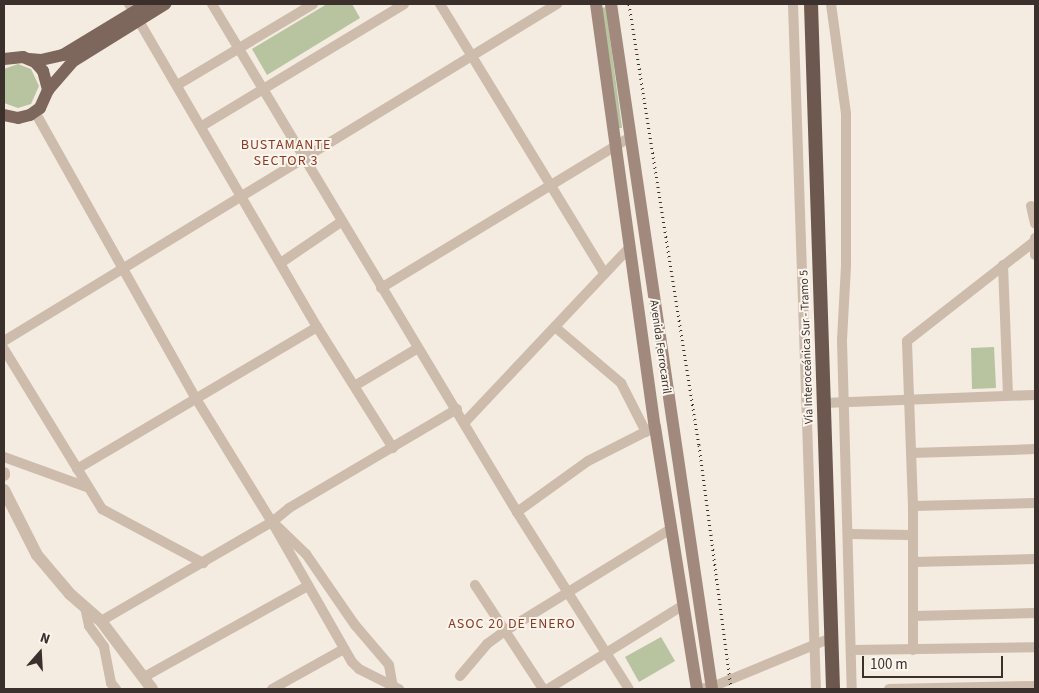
<!DOCTYPE html>
<html>
<head>
<meta charset="utf-8">
<style>
  body { margin:0 }
  #map { position:relative; width:1039px; height:693px; overflow:hidden; background:#f4ebe1; font-family:"Source Sans 3",sans-serif }
  div>[style] { position:absolute }
  .green>* { inset:0; background:#b8c4a0 }
  .minor>* { height:10px; margin:-5px; padding:0 5px; transform-origin:5px; border-radius:5px; background:#cdbbac }
  .tertiary>* { height:12px; margin:-6px; padding:0 6px; transform-origin:6px; border-radius:6px; background:#cdbbac }
  .secondary>* { height:12px; margin:-6px; padding:0 6px; transform-origin:6px; border-radius:6px; background:#a18a7d }
  .primary>* { height:12px; margin:-6px; padding:0 6px; transform-origin:6px; border-radius:6px; background:#7d675c }
  .trunk>* { height:14px; margin:-7px; padding:0 7px; transform-origin:7px; border-radius:7px; background:#6c584f }
  .rail>* { height:3px; margin-top:-1.5px; transform-origin:0; background:repeating-linear-gradient(90deg,#3b302b 0 1px,transparent 0 5px) }
  span { translate:-50% -50%; white-space:nowrap; text-align:center; line-height:1.15; -webkit-text-stroke:4px #fbf5ee; paint-order:stroke }
  .street-label { font-size:12px; color:#3b302b }
  .neighbourhood-label { font-size:14px; color:#8c3b22; letter-spacing:1px }
  .frame { position:absolute; inset:0; border:5px solid #3b302b; pointer-events:none }
  .north { position:absolute; left:15px; top:628px; width:50px; height:50px; -webkit-text-stroke:4px #fbf5ee; paint-order:stroke; rotate:19deg; font-size:14px; font-weight:700; line-height:20px; text-align:center; color:#3b302b }
  .north::after { content:''; display:block; margin:auto; width:18px; height:22px; background:#3b302b; clip-path:polygon(50% 0,100% 100%,50% 72%,0 100%) }
  .scale { position:absolute; left:862px; top:656px; width:141px; height:22px; box-sizing:border-box; border:2px solid #3b302b; border-top:0; padding-left:6px; font-size:15px; line-height:18px; white-space:nowrap; color:#3b302b; -webkit-text-stroke:4px #fbf5ee; paint-order:stroke }
</style>
</head>
<body>
<div id="map">
  <div class="green">
    <div style="clip-path:polygon(327px 4px,352px 4px,360px 18px,267px 75px,252px 49px)"></div>
    <div style="clip-path:polygon(606px 7px,622px 128px,618px 128px,601px 8px)"></div>
    <div style="clip-path:polygon(18px 64px,31px 69px,39px 86px,31px 104px,18px 108px,4px 103px,4px 69px)"></div>
    <div style="clip-path:polygon(994px 347px,996px 388px,972px 389px,971px 348px)"></div>
    <div style="clip-path:polygon(661px 637px,675px 661px,639px 682px,625px 657px)"></div>
  </div>
  <div class="minor">
    <div style="left:129px;top:4px;width:374px;rotate:59.8deg"></div>
    <div style="left:317px;top:327px;width:143px;rotate:57.9deg"></div>
    <div style="left:212px;top:4px;width:593px;rotate:59.02deg"></div>
    <div style="left:517px;top:512px;width:209px;rotate:57.7deg"></div>
    <div style="left:440px;top:4px;width:315px;rotate:58.6deg"></div>
    <div style="left:793px;top:4px;width:685px;rotate:88.08deg"></div>
    <div style="left:831px;top:4px;width:110px;rotate:82.2deg"></div>
    <div style="left:846px;top:113px;width:153px;rotate:90deg"></div>
    <div style="left:846px;top:266px;width:75px;rotate:93.1deg"></div>
    <div style="left:842px;top:341px;width:348px;rotate:88.4deg"></div>
    <div style="left:179px;top:84px;width:156px;rotate:-30.8deg"></div>
    <div style="left:35px;top:112px;width:327px;rotate:60.7deg"></div>
    <div style="left:195px;top:397px;width:147px;rotate:58.4deg"></div>
    <div style="left:272px;top:522px;width:161px;rotate:60.3deg"></div>
    <div style="left:352px;top:662px;width:10px;rotate:45deg"></div>
    <div style="left:359px;top:669px;width:45px;rotate:26.6deg"></div>
    <div style="left:202px;top:126px;width:236px;rotate:-31.1deg"></div>
    <div style="left:1031px;top:206px;width:18px;rotate:77deg"></div>
    <div style="left:1035px;top:238px;width:17px;rotate:90deg"></div>
    <div style="left:282px;top:262px;width:71px;rotate:-34.1deg"></div>
    <div style="left:1003px;top:265px;width:130px;rotate:87.8deg"></div>
    <div style="left:381px;top:288px;width:290px;rotate:-31.2deg"></div>
    <div style="left:555px;top:327px;width:87px;rotate:40.3deg"></div>
    <div style="left:621px;top:383px;width:55px;rotate:63deg"></div>
    <div style="left:4px;top:341px;width:648px;rotate:-31.36deg"></div>
    <div style="left:4px;top:349px;width:188px;rotate:58.5deg"></div>
    <div style="left:102px;top:509px;width:115px;rotate:28.1deg"></div>
    <div style="left:356px;top:385px;width:72px;rotate:-30.8deg"></div>
    <div style="left:824px;top:403px;width:211px;rotate:-2.2deg"></div>
    <div style="left:465px;top:422px;width:239px;rotate:-46.7deg"></div>
    <div style="left:911px;top:453px;width:124px;rotate:-1.8deg"></div>
    <div style="left:4px;top:457px;width:88px;rotate:19.9deg"></div>
    <div style="left:77px;top:469px;width:279px;rotate:-30.6deg"></div>
    <div style="left:913px;top:506px;width:122px;rotate:-1.4deg"></div>
    <div style="left:517px;top:512px;width:87px;rotate:-35.7deg"></div>
    <div style="left:588px;top:461px;width:75px;rotate:-26.9deg"></div>
    <div style="left:277px;top:526px;width:40px;rotate:44deg"></div>
    <div style="left:306px;top:554px;width:86px;rotate:55.4deg"></div>
    <div style="left:355px;top:625px;width:52px;rotate:49.6deg"></div>
    <div style="left:389px;top:665px;width:22px;rotate:80deg"></div>
    <div style="left:849px;top:534px;width:62px;rotate:0.9deg"></div>
    <div style="left:913px;top:562px;width:122px;rotate:-1.4deg"></div>
    <div style="left:475px;top:585px;width:124px;rotate:56.8deg"></div>
    <div style="left:85px;top:607px;width:19px;rotate:78deg"></div>
    <div style="left:89px;top:626px;width:26px;rotate:54deg"></div>
    <div style="left:104px;top:647px;width:37px;rotate:79deg"></div>
    <div style="left:111px;top:683px;width:8px;rotate:50deg"></div>
    <div style="left:914px;top:616px;width:121px;rotate:-1.4deg"></div>
    <div style="left:101px;top:621px;width:198px;rotate:-30.1deg"></div>
    <div style="left:272px;top:522px;width:22px;rotate:-39deg"></div>
    <div style="left:289px;top:508px;width:195px;rotate:-30.5deg"></div>
    <div style="left:853px;top:650px;width:182px;rotate:-0.9deg"></div>
    <div style="left:913px;top:650px;width:144px;rotate:-90deg"></div>
    <div style="left:913px;top:506px;width:165px;rotate:-92.1deg"></div>
    <div style="left:907px;top:341px;width:162px;rotate:-38deg"></div>
    <div style="left:460px;top:676px;width:42px;rotate:-49.8deg"></div>
    <div style="left:487px;top:644px;width:22px;rotate:-36deg"></div>
    <div style="left:505px;top:631px;width:195px;rotate:-31.6deg"></div>
    <div style="left:144px;top:677px;width:185px;rotate:-29.1deg"></div>
    <div style="left:272px;top:689px;width:82px;rotate:-29.1deg"></div>
    <div style="left:548px;top:689px;width:158px;rotate:-31.8deg"></div>
    <div style="left:699px;top:689px;width:13px;rotate:-9deg"></div>
    <div style="left:712px;top:687px;width:129px;rotate:-22.4deg"></div>
    <div style="left:889px;top:689px;width:146px;rotate:-1.2deg"></div>
  </div>
  <div class="tertiary">
    <div style="left:4px;top:473px;width:2px;rotate:90deg"></div>
    <div style="left:4px;top:490px;width:73px;rotate:63.1deg"></div>
    <div style="left:37px;top:555px;width:51px;rotate:49.8deg"></div>
    <div style="left:70px;top:594px;width:41px;rotate:41.1deg"></div>
    <div style="left:101px;top:621px;width:85px;rotate:53.1deg"></div>
  </div>
  <div class="secondary">
    <div style="left:596px;top:4px;width:427px;rotate:82.1deg"></div>
    <div style="left:655px;top:427px;width:265px;rotate:80.9deg"></div>
    <div style="left:611px;top:4px;width:692px;rotate:81.61deg"></div>
  </div>
  <div class="primary">
    <div style="left:4px;top:59px;width:19px;rotate:-6deg"></div>
    <div style="left:23px;top:57px;width:13px;rotate:23deg"></div>
    <div style="left:35px;top:62px;width:12px;rotate:48deg"></div>
    <div style="left:43px;top:71px;width:20px;rotate:75deg"></div>
    <div style="left:48px;top:90px;width:20px;rotate:114deg"></div>
    <div style="left:40px;top:108px;width:12px;rotate:145deg"></div>
    <div style="left:30px;top:115px;width:12px;rotate:166deg"></div>
    <div style="left:18px;top:118px;width:14px;rotate:-168deg"></div>
    <div style="left:29px;top:59px;width:12px;rotate:5deg"></div>
    <div style="left:41px;top:60px;width:23px;rotate:-13deg"></div>
    <div style="left:63px;top:55px;width:98px;rotate:-31.3deg"></div>
    <div style="left:48px;top:90px;width:37px;rotate:-49deg"></div>
    <div style="left:72px;top:62px;width:110px;rotate:-31.9deg"></div>
  </div>
  <div class="trunk">
    <div style="left:811px;top:4px;width:685px;rotate:88.16deg"></div>
  </div>
  <div class="rail">
    <div style="left:629px;top:4px;width:447px;rotate:81deg"></div>
    <div style="left:699px;top:445px;width:246px;rotate:82.5deg"></div>
  </div>
  <div class="street-label">
    <span style="left:660px;top:347px;rotate:82deg">Avenida Ferrocarril</span>
    <span style="left:807px;top:347px;rotate:-92deg">Vía Interoceánica Sur - Tramo 5</span>
  </div>
  <div class="neighbourhood-label">
    <span style="left:286px;top:153px">BUSTAMANTE<br>SECTOR 3</span>
    <span style="left:512px;top:624px">ASOC 20 DE ENERO</span>
  </div>
  <div class="frame"></div>
  <div class="north">N</div>
  <div class="scale">100 m</div>
</div>
</body>
</html>
